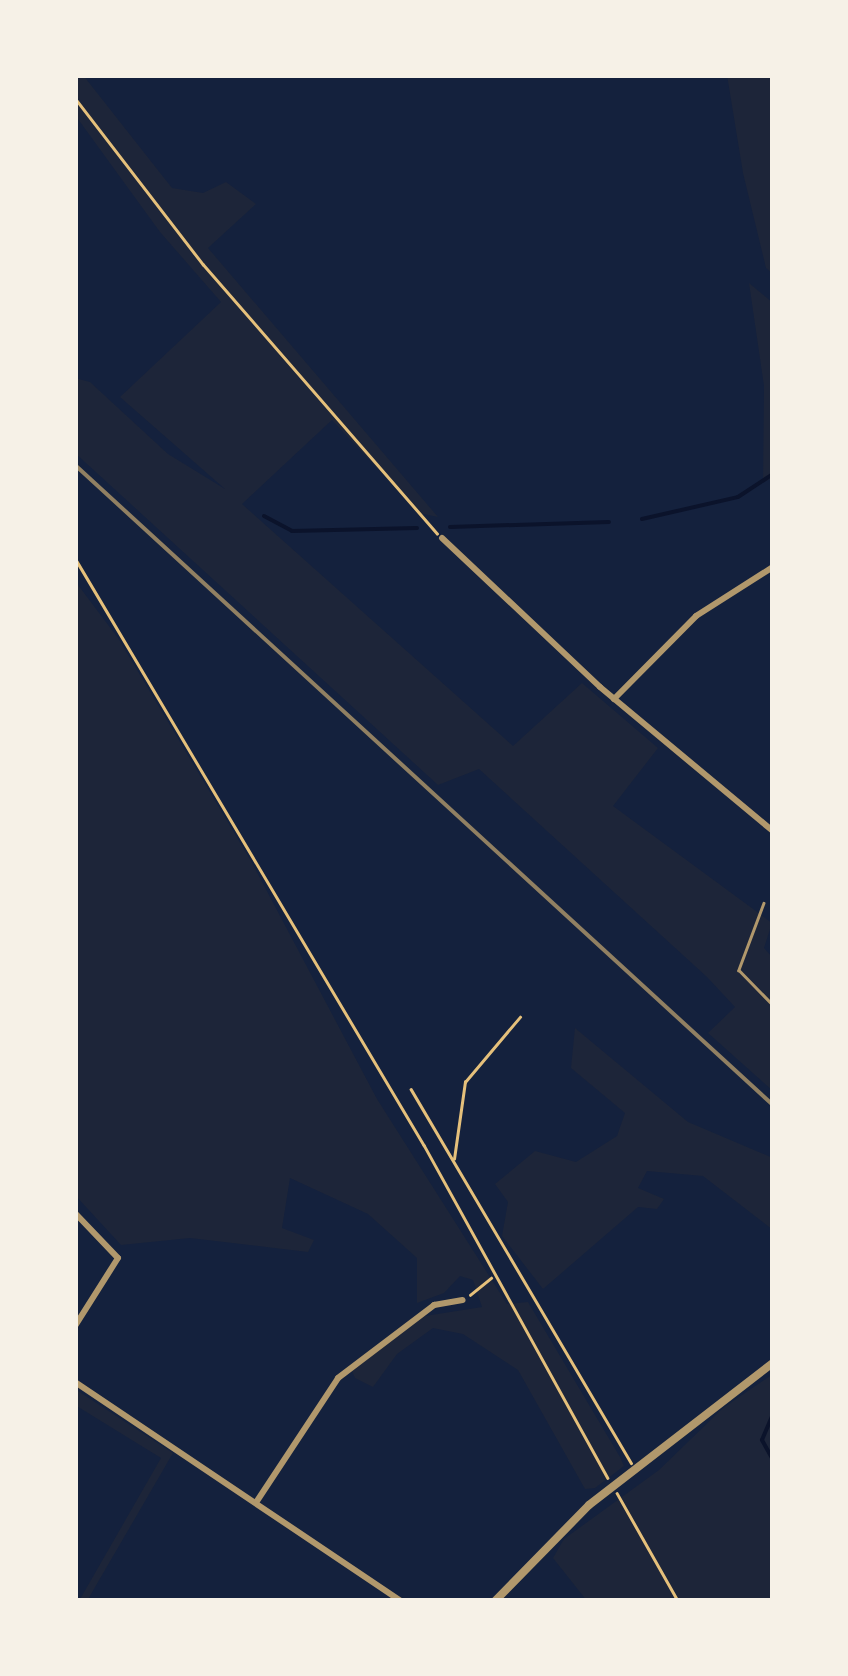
<!DOCTYPE html>
<html>
<head>
<meta charset="utf-8">
<style>
  body { margin:0 }
  #map { position:relative; width:848px; height:1676px; overflow:hidden; background:#14213d; font-family:"Roboto Serif",serif }
  div>[style] { position:absolute }
  .green>* { inset:0; background:#1d2539 }
  .stream>* { height:4px; margin:-2px; padding:0 2px; transform-origin:2px; border-radius:2px; background:#0b132b }
  .path>* { height:2.5px; margin:-1.25px; padding:0 1.25px; transform-origin:1.25px; border-radius:1.25px; background:#e5c07b }
  .service>* { height:2.5px; margin:-1.25px; padding:0 1.25px; transform-origin:1.25px; border-radius:1.25px; background:#b1986c }
  .minor>* { height:6px; margin:-3px; padding:0 3px; transform-origin:3px; border-radius:3px; background:#b1986c }
  .tertiary>* { height:8px; margin:-4px; padding:0 4px; transform-origin:4px; border-radius:4px; background:#b1986c }
  .rail>* { height:4px; margin:-2px; padding:0 2px; transform-origin:2px; border-radius:2px; background:#918062 }
  span { translate:-50% -50%; white-space:nowrap; text-align:center; line-height:1.15; -webkit-text-stroke:8px #f6f1e7; paint-order:stroke }
  .frame { position:absolute; inset:0; border:78px solid #f6f1e7; pointer-events:none }
</style>
</head>
<body>
<div id="map">
  <div class="green">
    <div style="clip-path:polygon(75px 75px,83px 75px,172px 188px,203px 193px,226px 182px,256px 204px,208px 248px,438px 517px,419px 513px,332px 420px,242px 504px,513px 746px,582px 683px,658px 748px,613px 806px,772px 923px,764px 948px,773px 958px,773px 1091px,708px 1033px,735px 1007px,707px 977px,479px 769px,438px 785px,75px 453px,75px 378px,90px 382px,168px 454px,225px 489px,120px 397px,221px 302px,160px 232px,75px 115px)"></div>
    <div style="clip-path:polygon(727px 75px,773px 75px,773px 274px,766px 268px,743px 173px)"></div>
    <div style="clip-path:polygon(749px 283px,773px 303px,773px 478px,763px 482px,764px 386px)"></div>
    <div style="clip-path:polygon(75px 581px,118px 638px,251px 861px,377px 1099px,507px 1304px,528px 1302px,620px 1457px,624px 1466px,595px 1488px,585px 1489px,518px 1370px,463px 1334px,433px 1328px,397px 1354px,373px 1387px,355px 1378px,352px 1371px,361px 1363px,425px 1316px,482px 1307px,473px 1280px,460px 1276px,444px 1293px,417px 1303px,417px 1258px,368px 1214px,290px 1178px,282px 1228px,314px 1240px,308px 1252px,190px 1238px,121px 1245px,75px 1195px)"></div>
    <div style="clip-path:polygon(575px 1028px,688px 1122px,773px 1158px,773px 1230px,703px 1176px,647px 1171px,638px 1188px,664px 1199px,657px 1209px,638px 1207px,543px 1289px,502px 1236px,508px 1202px,495px 1184px,535px 1151px,576px 1162px,617px 1136px,625px 1113px,571px 1068px)"></div>
    <div style="clip-path:polygon(773px 1374px,773px 1601px,587px 1601px,553px 1558px,564px 1539px,659px 1470px,723px 1408px)"></div>
    <div style="clip-path:polygon(75px 1389px,173px 1453px,87px 1601px,79px 1601px,161px 1458px,75px 1405px)"></div>
  </div>
  <div class="stream">
    <div style="left:264px;top:516px;width:32px;rotate:28deg"></div>
    <div style="left:292px;top:531px;width:125px;rotate:-1.4deg"></div>
    <div style="left:642px;top:519px;width:98px;rotate:-12.9deg"></div>
    <div style="left:738px;top:497px;width:42px;rotate:-33.3deg"></div>
    <div style="left:450px;top:527px;width:159px;rotate:-1.8deg"></div>
    <div style="left:773px;top:1414px;width:28px;rotate:113deg"></div>
    <div style="left:762px;top:1440px;width:23px;rotate:61deg"></div>
  </div>
  <div class="path">
    <div style="left:75px;top:98px;width:210px;rotate:52.4deg"></div>
    <div style="left:203px;top:264px;width:357px;rotate:49deg"></div>
    <div style="left:75px;top:558px;width:683px;rotate:59.27deg"></div>
    <div style="left:424px;top:1145px;width:380px;rotate:61.1deg"></div>
    <div style="left:411px;top:1089px;width:434px;rotate:59.5deg"></div>
    <div style="left:454px;top:1159px;width:78px;rotate:-81.9deg"></div>
    <div style="left:465px;top:1082px;width:85px;rotate:-49.8deg"></div>
    <div style="left:470px;top:1295px;width:27px;rotate:-39deg"></div>
    <div style="left:617px;top:1493px;width:124px;rotate:60.5deg"></div>
  </div>
  <div class="service">
    <div style="left:764px;top:903px;width:72px;rotate:110.5deg"></div>
    <div style="left:739px;top:970px;width:49px;rotate:45.8deg"></div>
  </div>
  <div class="minor">
    <div style="left:442px;top:538px;width:217px;rotate:43.3deg"></div>
    <div style="left:600px;top:687px;width:225px;rotate:39.8deg"></div>
    <div style="left:614px;top:699px;width:117px;rotate:-45.3deg"></div>
    <div style="left:696px;top:616px;width:91px;rotate:-32.5deg"></div>
    <div style="left:75px;top:1213px;width:62px;rotate:46.3deg"></div>
    <div style="left:118px;top:1258px;width:80px;rotate:122.3deg"></div>
    <div style="left:75px;top:1382px;width:393px;rotate:33.9deg"></div>
    <div style="left:257px;top:1501px;width:147px;rotate:-56.6deg"></div>
    <div style="left:338px;top:1378px;width:121px;rotate:-37.2deg"></div>
    <div style="left:434px;top:1305px;width:29px;rotate:-10deg"></div>
  </div>
  <div class="tertiary">
    <div style="left:495px;top:1601px;width:134px;rotate:-45.6deg"></div>
    <div style="left:589px;top:1505px;width:232px;rotate:-37.7deg"></div>
  </div>
  <div class="rail">
    <div style="left:75px;top:465px;width:947px;rotate:42.52deg"></div>
  </div>
  <div class="frame"></div>
</div>
</body>
</html>
